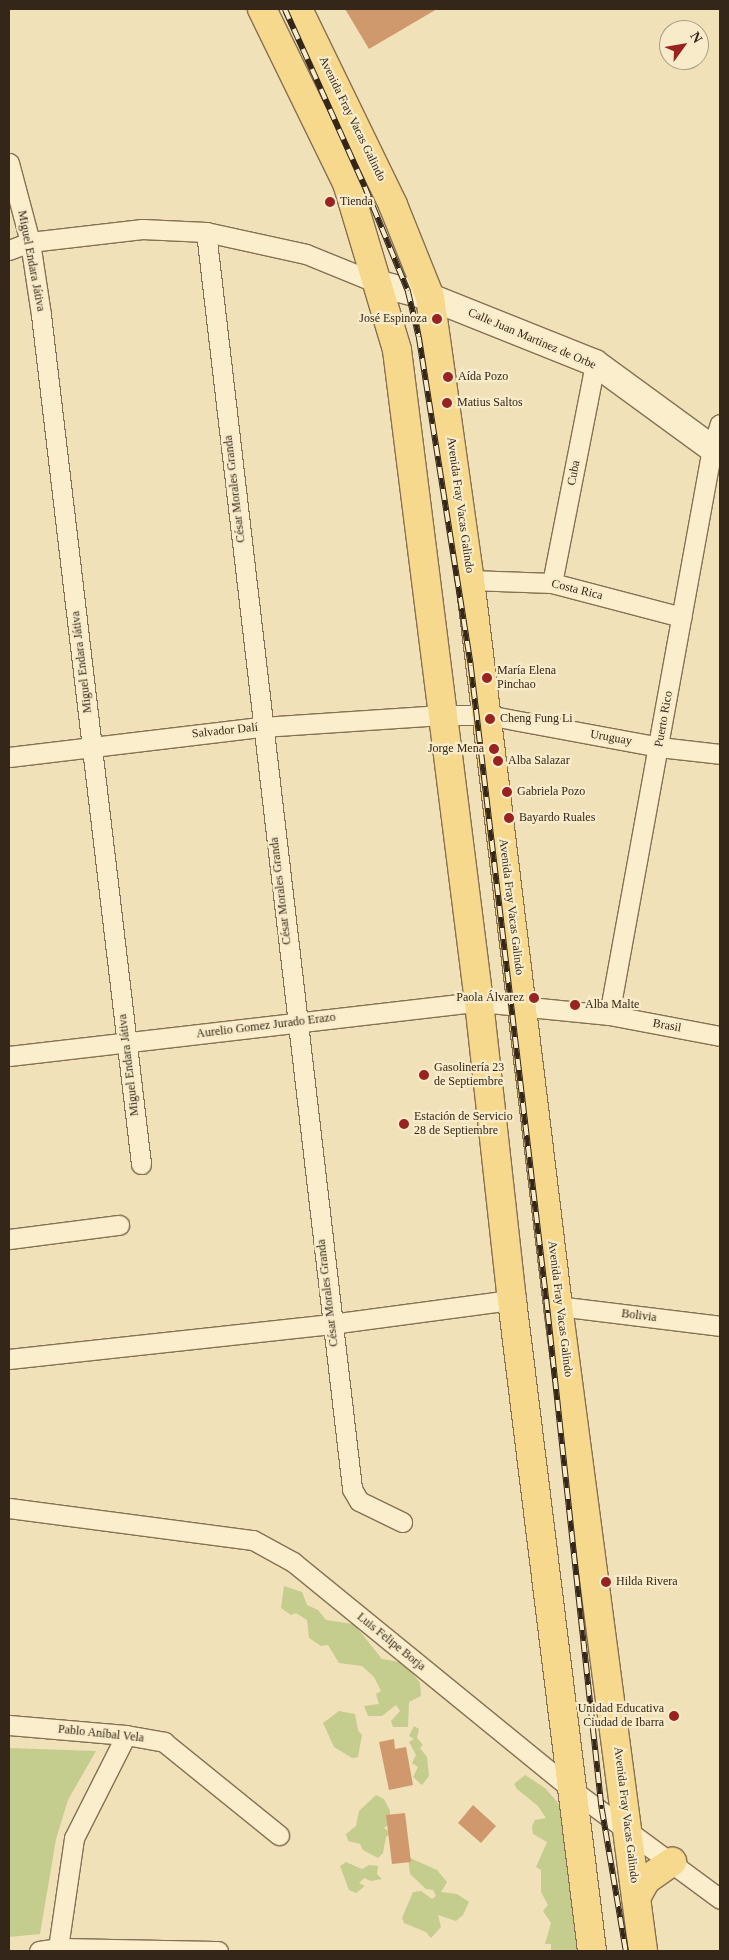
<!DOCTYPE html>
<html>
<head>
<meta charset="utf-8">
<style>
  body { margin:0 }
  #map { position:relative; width:729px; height:1960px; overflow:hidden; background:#f0e1b9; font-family:"Times New Roman",serif }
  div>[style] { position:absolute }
  .green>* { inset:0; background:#c4cd8d }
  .building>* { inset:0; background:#d0996d }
  .roads { filter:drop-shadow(1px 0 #867053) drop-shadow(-1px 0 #867053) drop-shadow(0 1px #867053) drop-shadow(0 -1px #867053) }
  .street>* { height:19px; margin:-9.5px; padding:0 9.5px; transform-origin:9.5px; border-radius:9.5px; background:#fbeecc }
  .secondary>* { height:26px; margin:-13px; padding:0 13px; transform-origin:13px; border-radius:13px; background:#fbeecc }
  .primary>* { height:28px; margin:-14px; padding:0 14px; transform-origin:14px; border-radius:14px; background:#f7d98d }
  .rail>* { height:5.5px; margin-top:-2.75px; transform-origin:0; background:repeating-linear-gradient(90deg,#f7ebc9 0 11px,#342719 0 22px); box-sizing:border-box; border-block:1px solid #342719 }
  .dots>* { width:14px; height:14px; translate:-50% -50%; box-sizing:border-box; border:2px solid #f7ebc9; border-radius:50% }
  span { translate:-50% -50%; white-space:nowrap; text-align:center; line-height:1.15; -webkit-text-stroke:4.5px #f7ebc9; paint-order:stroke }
  .street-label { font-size:12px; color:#342719 }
  .poi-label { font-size:12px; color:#342719 }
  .left { translate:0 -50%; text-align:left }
  .right { translate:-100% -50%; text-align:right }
  .frame { position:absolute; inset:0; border:10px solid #342719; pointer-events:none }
  .north { position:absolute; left:659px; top:20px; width:50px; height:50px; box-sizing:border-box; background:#f7ebc9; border:1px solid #a99d83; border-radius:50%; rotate:58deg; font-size:14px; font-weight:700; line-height:20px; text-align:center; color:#342719 }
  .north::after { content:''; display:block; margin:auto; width:18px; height:22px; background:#982320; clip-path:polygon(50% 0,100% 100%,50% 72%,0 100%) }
</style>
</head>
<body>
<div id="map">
  <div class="green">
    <div style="clip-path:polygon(284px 1586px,302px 1592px,307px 1605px,318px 1610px,326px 1620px,354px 1624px,382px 1659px,405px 1663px,420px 1683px,421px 1696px,409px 1702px,408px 1727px,393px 1727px,391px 1721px,400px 1711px,396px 1705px,382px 1716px,368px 1716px,364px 1706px,379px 1704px,376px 1694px,381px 1691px,374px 1677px,362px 1666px,339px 1663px,328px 1645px,321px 1646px,309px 1638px,307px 1620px,296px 1613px,291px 1615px,281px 1608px)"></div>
    <div style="clip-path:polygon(339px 1711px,355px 1714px,358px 1730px,362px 1735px,358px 1757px,352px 1758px,334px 1747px,323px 1723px)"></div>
    <div style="clip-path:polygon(414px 1726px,419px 1729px,417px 1738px,423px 1745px,420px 1748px,427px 1757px,429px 1776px,422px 1785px,413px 1777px,418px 1767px,412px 1763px,416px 1755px,409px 1742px,414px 1739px,409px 1736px)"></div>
    <div style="clip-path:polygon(9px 1748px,96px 1751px,68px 1800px,56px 1839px,40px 1934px,9px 1937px)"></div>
    <div style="clip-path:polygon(525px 1775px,545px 1788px,558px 1803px,564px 1817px,576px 1938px,581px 1940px,584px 1951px,551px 1951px,551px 1944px,545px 1944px,551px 1923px,543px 1911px,548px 1905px,541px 1892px,541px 1870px,536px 1867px,547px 1842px,533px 1834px,532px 1826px,535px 1820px,546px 1818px,538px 1806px,517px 1789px,514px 1784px)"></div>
    <div style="clip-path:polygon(376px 1795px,384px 1799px,390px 1811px,390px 1823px,384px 1828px,391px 1833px,386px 1837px,383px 1853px,378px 1858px,363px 1850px,360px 1844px,348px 1841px,346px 1834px,356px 1826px,359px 1811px)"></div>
    <div style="clip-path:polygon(408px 1857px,437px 1870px,447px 1882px,441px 1892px,457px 1894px,469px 1902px,463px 1915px,456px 1921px,438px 1915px,441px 1927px,431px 1938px,426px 1932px,404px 1923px,402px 1918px,413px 1892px,421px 1891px,432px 1899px,436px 1896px,433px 1890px,426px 1889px,410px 1874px)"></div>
    <div style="clip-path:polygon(346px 1862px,362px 1869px,369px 1865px,378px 1866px,377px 1874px,382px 1879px,371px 1881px,364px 1878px,359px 1883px,365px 1886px,356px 1893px,349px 1890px,340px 1866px)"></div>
  </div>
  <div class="building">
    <div style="clip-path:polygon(345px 9px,437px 9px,369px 49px)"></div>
    <div style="clip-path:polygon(394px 1739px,395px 1749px,406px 1747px,413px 1785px,389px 1790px,379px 1742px)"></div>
    <div style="clip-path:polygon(473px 1805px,496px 1826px,481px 1843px,458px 1823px)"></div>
    <div style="clip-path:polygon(405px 1813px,411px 1862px,392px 1864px,386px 1815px)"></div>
  </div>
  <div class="roads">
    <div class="street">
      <div style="left:9px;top:163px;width:82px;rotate:75.1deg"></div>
      <div style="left:30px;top:242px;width:74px;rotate:81.4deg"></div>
      <div style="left:41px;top:315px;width:855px;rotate:83.28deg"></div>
      <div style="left:206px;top:232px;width:1265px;rotate:83.37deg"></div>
      <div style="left:352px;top:1489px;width:14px;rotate:60deg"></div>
      <div style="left:359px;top:1501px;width:48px;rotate:26deg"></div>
      <div style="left:9px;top:250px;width:22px;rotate:-21deg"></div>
      <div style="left:30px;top:242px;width:113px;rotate:-6.6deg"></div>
      <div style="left:142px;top:229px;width:64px;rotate:2.7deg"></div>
      <div style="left:206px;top:232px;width:102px;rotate:12.4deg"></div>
      <div style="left:306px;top:254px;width:80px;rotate:22.1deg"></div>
      <div style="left:470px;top:580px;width:82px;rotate:2.1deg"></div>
      <div style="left:552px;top:583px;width:134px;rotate:14.7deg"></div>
      <div style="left:552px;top:583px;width:224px;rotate:-78.9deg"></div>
      <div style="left:9px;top:757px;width:255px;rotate:-6.8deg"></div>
      <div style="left:262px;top:727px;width:180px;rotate:-3.8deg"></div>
      <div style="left:442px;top:715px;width:45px"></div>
      <div style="left:487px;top:715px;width:175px;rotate:10.5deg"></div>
      <div style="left:659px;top:747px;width:61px;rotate:6.5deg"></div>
      <div style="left:609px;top:1015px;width:576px;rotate:-79.7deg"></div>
      <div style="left:712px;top:448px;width:25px;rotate:-72deg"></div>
      <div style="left:9px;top:1056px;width:473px;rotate:-6.6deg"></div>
      <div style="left:479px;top:1002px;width:131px;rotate:5.7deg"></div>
      <div style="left:609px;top:1015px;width:113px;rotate:10.7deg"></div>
      <div style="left:9px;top:1239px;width:111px;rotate:-7.3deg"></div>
      <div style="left:558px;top:1306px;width:163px;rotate:7deg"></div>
      <div style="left:9px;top:1359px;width:324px;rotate:-6.2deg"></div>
      <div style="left:331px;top:1324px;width:183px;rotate:-7.6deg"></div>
      <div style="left:9px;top:1508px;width:246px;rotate:7.5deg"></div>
      <div style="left:253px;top:1540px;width:46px;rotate:28.8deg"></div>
      <div style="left:293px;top:1562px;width:359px;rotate:39.2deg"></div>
      <div style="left:571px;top:1789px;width:185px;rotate:36.4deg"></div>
      <div style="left:9px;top:1725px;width:117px;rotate:4.9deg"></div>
      <div style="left:126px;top:1735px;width:39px;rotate:10deg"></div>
      <div style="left:164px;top:1742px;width:148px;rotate:39deg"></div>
      <div style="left:58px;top:1948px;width:111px;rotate:-81.7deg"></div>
      <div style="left:74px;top:1838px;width:115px;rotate:-63.2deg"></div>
      <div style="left:39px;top:1951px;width:19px;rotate:-9deg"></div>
      <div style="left:58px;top:1948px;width:160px;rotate:1.1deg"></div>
    </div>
    <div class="secondary">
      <div style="left:380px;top:284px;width:52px;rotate:14.6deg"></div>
      <div style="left:430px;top:297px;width:178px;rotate:21.8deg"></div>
      <div style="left:595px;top:363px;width:155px;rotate:36.1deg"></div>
    </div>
    <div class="primary">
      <div style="left:262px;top:9px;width:194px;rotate:64deg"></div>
      <div style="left:347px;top:183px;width:174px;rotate:73.3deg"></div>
      <div style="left:397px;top:350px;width:657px;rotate:82.83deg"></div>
      <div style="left:479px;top:1002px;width:300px;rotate:83.7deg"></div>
      <div style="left:512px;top:1300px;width:656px;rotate:82.99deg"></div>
      <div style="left:298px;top:9px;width:218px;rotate:64.1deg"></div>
      <div style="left:393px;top:205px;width:99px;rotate:68.1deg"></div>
      <div style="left:430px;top:297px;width:286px;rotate:82deg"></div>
      <div style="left:470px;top:580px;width:731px;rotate:83.09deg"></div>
      <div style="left:558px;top:1306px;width:651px;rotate:82.49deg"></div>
      <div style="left:636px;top:1898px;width:21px;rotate:-61deg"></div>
      <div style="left:646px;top:1880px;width:32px;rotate:-35deg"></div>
    </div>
  </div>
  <div class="rail">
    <div style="left:285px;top:9px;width:195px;rotate:65.8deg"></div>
    <div style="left:365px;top:187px;width:113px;rotate:67.5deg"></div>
    <div style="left:408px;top:291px;width:47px;rotate:76.6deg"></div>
    <div style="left:419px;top:337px;width:333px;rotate:81deg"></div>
    <div style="left:471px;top:666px;width:652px;rotate:83.21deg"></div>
    <div style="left:548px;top:1313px;width:499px;rotate:83.8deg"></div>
    <div style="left:602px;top:1809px;width:144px;rotate:80.4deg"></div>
  </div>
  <div class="dots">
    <div style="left:330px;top:202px;background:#982320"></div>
    <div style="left:437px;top:319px;background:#982320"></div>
    <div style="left:448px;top:377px;background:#982320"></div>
    <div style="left:447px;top:403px;background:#982320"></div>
    <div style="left:487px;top:678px;background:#982320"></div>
    <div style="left:490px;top:719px;background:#982320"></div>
    <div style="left:494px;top:749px;background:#982320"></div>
    <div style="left:498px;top:761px;background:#982320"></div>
    <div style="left:507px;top:792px;background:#982320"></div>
    <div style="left:509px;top:818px;background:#982320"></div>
    <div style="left:534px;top:998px;background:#982320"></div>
    <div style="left:575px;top:1005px;background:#982320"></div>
    <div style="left:424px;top:1075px;background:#982320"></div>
    <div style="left:404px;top:1124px;background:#982320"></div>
    <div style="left:606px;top:1582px;background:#982320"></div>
    <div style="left:674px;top:1716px;background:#982320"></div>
  </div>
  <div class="street-label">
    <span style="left:352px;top:119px;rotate:64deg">Avenida Fray Vacas Galindo</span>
    <span style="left:31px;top:261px;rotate:79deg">Miguel Endara Játiva</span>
    <span style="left:532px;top:339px;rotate:23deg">Calle Juan Martinez de Orbe</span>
    <span style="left:574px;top:473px;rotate:-79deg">Cuba</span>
    <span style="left:235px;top:489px;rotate:-97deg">César Morales Granda</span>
    <span style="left:460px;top:505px;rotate:82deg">Avenida Fray Vacas Galindo</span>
    <span style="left:577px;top:590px;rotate:14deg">Costa Rica</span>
    <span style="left:82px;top:662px;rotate:-97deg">Miguel Endara Játiva</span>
    <span style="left:664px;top:719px;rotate:-80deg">Puerto Rico</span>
    <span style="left:225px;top:731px;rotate:-6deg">Salvador Dalí</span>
    <span style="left:611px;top:738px;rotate:10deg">Uruguay</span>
    <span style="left:281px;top:891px;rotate:-97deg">César Morales Granda</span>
    <span style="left:511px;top:907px;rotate:83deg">Avenida Fray Vacas Galindo</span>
    <span style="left:266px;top:1026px;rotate:-7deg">Aurelio Gomez Jurado Erazo</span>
    <span style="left:667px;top:1026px;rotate:10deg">Brasil</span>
    <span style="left:129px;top:1065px;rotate:-97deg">Miguel Endara Játiva</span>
    <span style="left:328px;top:1293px;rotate:-97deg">César Morales Granda</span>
    <span style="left:560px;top:1309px;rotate:83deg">Avenida Fray Vacas Galindo</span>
    <span style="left:639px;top:1316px;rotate:7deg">Bolivia</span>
    <span style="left:391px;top:1642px;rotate:39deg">Luis Felipe Borja</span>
    <span style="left:101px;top:1734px;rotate:6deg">Pablo Aníbal Vela</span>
    <span style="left:626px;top:1815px;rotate:83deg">Avenida Fray Vacas Galindo</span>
  </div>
  <div class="poi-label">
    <span class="left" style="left:340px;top:202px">Tienda</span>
    <span class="right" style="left:427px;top:319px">José Espinoza</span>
    <span class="left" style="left:458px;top:377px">Aída Pozo</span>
    <span class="left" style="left:457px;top:403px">Matius Saltos</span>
    <span class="left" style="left:497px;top:678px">María Elena<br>Pinchao</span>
    <span class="left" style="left:500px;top:719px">Cheng Fung Li</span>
    <span class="right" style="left:484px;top:749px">Jorge Mena</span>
    <span class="left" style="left:508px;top:761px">Alba Salazar</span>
    <span class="left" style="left:517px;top:792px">Gabriela Pozo</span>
    <span class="left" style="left:519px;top:818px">Bayardo Ruales</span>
    <span class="right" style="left:524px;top:998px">Paola Álvarez</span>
    <span class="left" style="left:585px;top:1005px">Alba Malte</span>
    <span class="left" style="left:434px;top:1075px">Gasolinería 23<br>de Septiembre</span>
    <span class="left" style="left:414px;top:1124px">Estación de Servicio<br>28 de Septiembre</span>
    <span class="left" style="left:616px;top:1582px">Hilda Rivera</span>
    <span class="right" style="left:664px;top:1716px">Unidad Educativa<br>Ciudad de Ibarra</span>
  </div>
  <div class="frame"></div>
  <div class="north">N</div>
</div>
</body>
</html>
